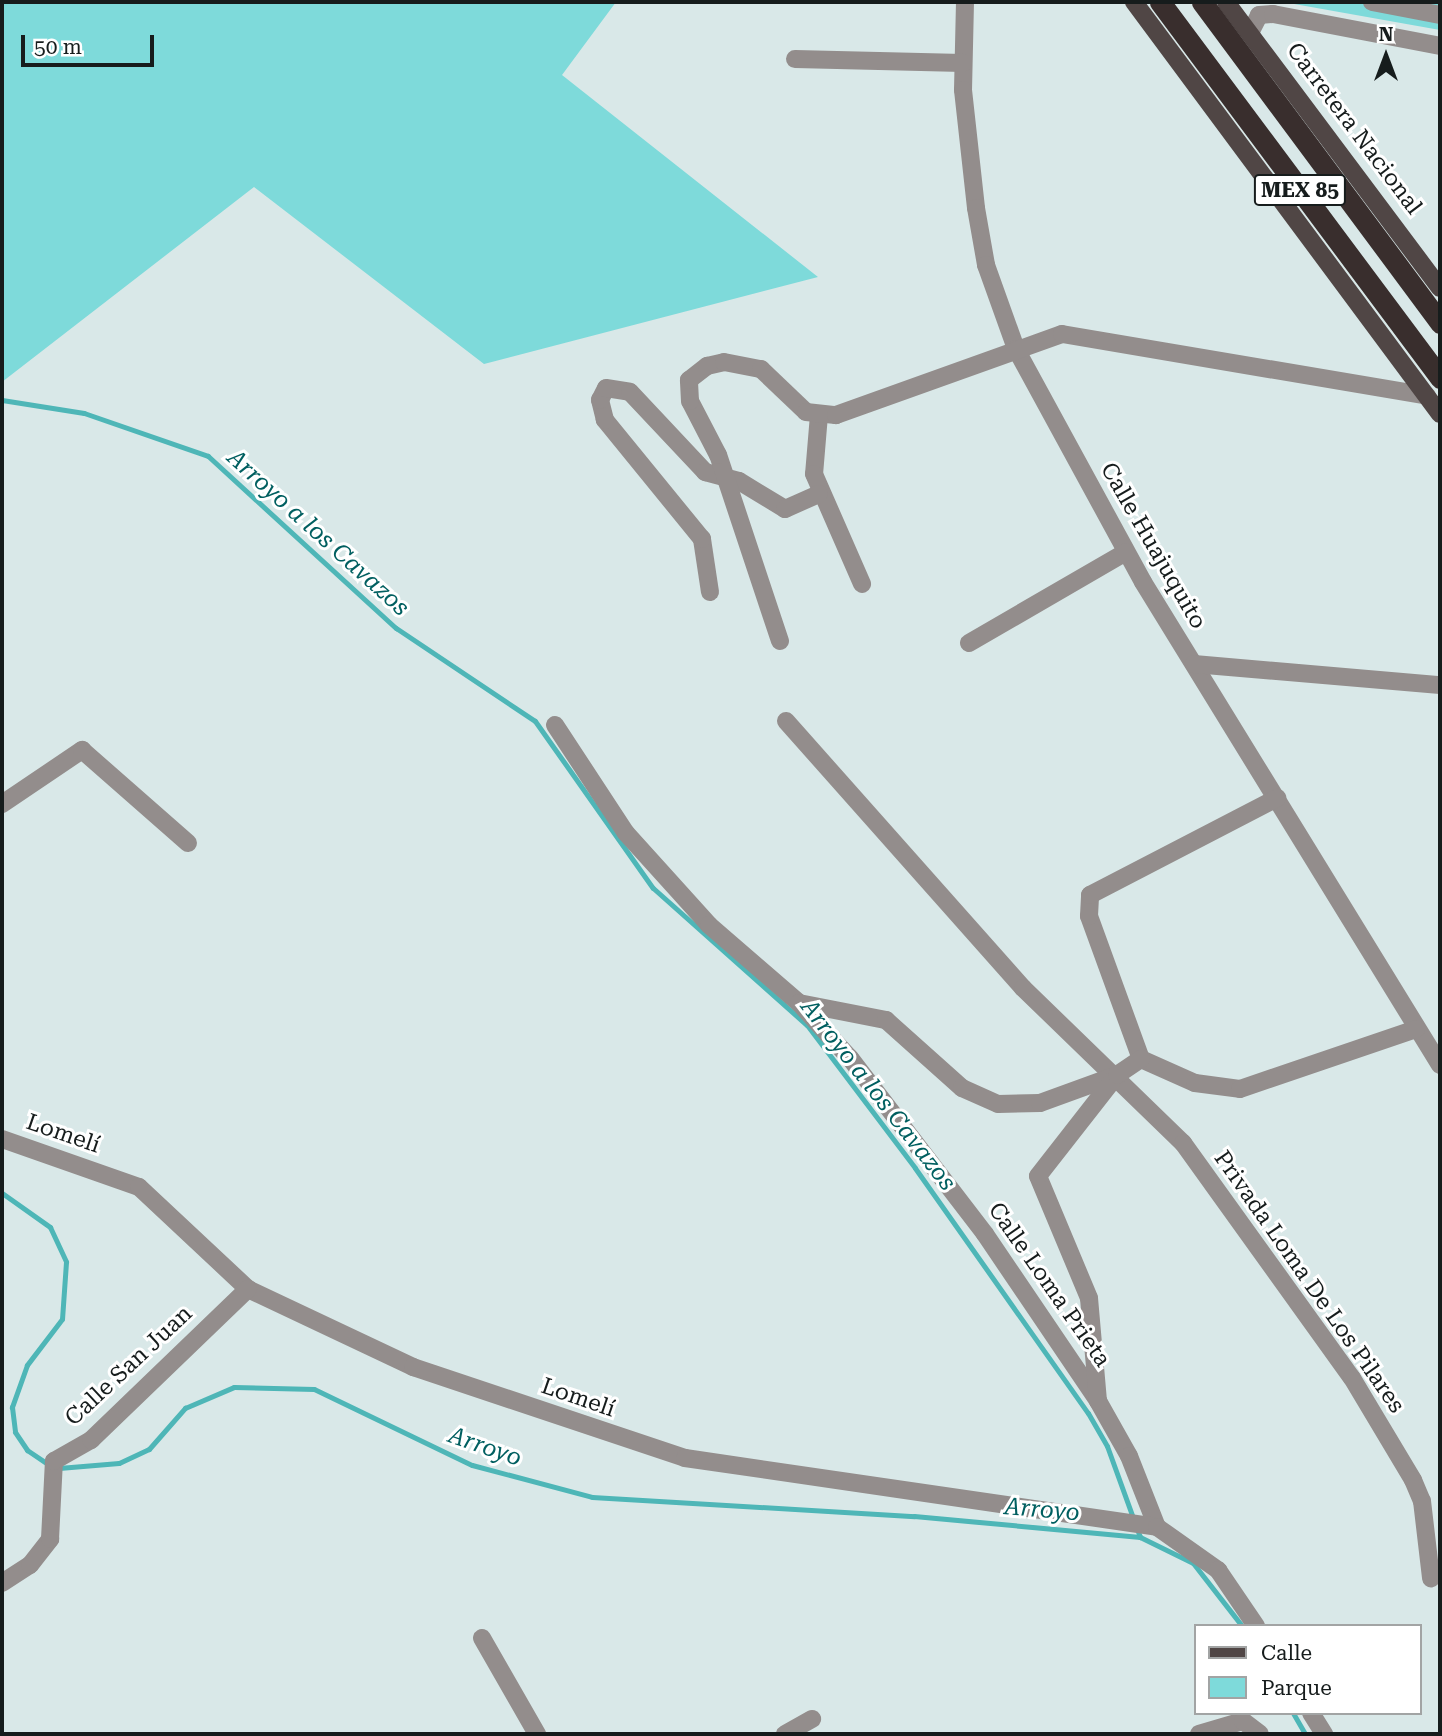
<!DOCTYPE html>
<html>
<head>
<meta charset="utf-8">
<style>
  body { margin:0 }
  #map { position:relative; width:1442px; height:1736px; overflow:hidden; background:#d9e8e8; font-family:"Roboto Serif",serif }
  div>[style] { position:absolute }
  .green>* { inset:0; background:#7edada }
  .stream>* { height:5px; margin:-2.5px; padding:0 2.5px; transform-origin:2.5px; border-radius:2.5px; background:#4eb6b7 }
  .minor>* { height:18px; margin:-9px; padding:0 9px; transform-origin:9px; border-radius:9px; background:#938d8c }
  .major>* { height:18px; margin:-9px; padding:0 9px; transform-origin:9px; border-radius:9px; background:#504645 }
  .highway>* { height:21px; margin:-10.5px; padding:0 10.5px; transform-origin:10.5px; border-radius:10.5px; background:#392e2d }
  span { translate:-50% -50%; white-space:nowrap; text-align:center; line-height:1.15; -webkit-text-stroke:6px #fff; paint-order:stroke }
  .shield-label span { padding:2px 5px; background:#fff; border:2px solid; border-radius:5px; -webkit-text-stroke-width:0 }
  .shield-label { font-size:21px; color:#161c1c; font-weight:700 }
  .street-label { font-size:23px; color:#161c1c }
  .water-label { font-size:24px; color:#005f60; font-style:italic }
  .frame { position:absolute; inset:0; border:4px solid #161c1c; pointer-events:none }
  .legend { position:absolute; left:1194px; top:1624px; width:228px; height:91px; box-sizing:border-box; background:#fff; border:2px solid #a2a4a4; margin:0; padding:9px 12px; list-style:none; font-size:21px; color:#161c1c }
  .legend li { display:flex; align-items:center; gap:14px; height:35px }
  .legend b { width:35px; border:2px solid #a2a4a4 }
  .north { position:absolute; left:1351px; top:21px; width:70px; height:70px; -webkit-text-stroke:5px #fff; paint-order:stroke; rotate:0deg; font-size:19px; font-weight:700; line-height:28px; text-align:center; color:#161c1c }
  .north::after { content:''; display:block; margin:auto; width:24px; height:32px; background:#161c1c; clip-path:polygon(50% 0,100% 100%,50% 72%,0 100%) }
  .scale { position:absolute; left:21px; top:35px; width:133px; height:32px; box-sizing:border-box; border:4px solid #161c1c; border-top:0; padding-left:9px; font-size:21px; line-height:24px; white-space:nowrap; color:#161c1c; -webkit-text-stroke:5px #fff; paint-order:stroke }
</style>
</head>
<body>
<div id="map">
  <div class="green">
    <div style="clip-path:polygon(2px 2px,616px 2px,562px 75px,818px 277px,484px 364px,254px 187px,2px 382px)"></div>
    <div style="clip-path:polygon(1283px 2px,1440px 2px,1440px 30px)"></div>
  </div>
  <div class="stream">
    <div style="left:2px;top:400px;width:83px;rotate:9deg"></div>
    <div style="left:84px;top:413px;width:131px;rotate:19.1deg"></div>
    <div style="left:208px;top:456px;width:255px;rotate:42.5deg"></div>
    <div style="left:396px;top:628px;width:167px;rotate:33.8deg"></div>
    <div style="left:535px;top:721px;width:204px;rotate:54.8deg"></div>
    <div style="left:653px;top:888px;width:206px;rotate:41.7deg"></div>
    <div style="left:807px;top:1025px;width:179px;rotate:52.9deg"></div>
    <div style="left:915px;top:1168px;width:300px;rotate:54.8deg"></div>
    <div style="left:1088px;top:1413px;width:38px;rotate:60deg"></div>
    <div style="left:1107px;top:1446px;width:97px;rotate:70.1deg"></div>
    <div style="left:2px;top:1193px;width:59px;rotate:35.3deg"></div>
    <div style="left:50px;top:1227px;width:38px;rotate:65deg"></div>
    <div style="left:66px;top:1262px;width:57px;rotate:94deg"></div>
    <div style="left:62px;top:1319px;width:58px;rotate:127.3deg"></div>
    <div style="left:27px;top:1365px;width:45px;rotate:109.7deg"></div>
    <div style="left:12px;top:1407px;width:25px;rotate:83deg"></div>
    <div style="left:15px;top:1432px;width:22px;rotate:56deg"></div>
    <div style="left:27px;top:1450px;width:27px;rotate:34deg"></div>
    <div style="left:59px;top:1468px;width:60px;rotate:-4.8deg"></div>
    <div style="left:119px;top:1463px;width:33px;rotate:-25deg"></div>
    <div style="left:149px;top:1449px;width:55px;rotate:-48.7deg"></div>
    <div style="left:185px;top:1408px;width:53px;rotate:-23.2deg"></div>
    <div style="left:234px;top:1387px;width:80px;rotate:1.4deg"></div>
    <div style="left:314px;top:1389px;width:175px;rotate:25.7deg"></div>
    <div style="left:472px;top:1465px;width:124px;rotate:14.9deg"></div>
    <div style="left:592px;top:1497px;width:323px;rotate:3.4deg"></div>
    <div style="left:914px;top:1516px;width:227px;rotate:5.3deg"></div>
    <div style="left:1140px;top:1537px;width:59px;rotate:26.1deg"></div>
    <div style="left:1193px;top:1563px;width:80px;rotate:52.1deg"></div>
    <div style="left:1293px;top:1713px;width:24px;rotate:60deg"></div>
  </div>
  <div class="minor">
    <div style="left:965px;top:2px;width:88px;rotate:91.3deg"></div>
    <div style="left:963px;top:90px;width:119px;rotate:83.7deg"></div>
    <div style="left:976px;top:208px;width:58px;rotate:80deg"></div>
    <div style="left:986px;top:265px;width:89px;rotate:70.3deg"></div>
    <div style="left:1016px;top:349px;width:265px;rotate:61.4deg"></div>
    <div style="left:1143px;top:582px;width:567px;rotate:58.41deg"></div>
    <div style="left:1372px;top:2px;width:69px;rotate:10.8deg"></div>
    <div style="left:1250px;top:33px;width:20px;rotate:-63deg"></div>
    <div style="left:1259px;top:15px;width:14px;rotate:-4deg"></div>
    <div style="left:1273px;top:14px;width:170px;rotate:10.8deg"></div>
    <div style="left:795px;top:59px;width:168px;rotate:1.4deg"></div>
    <div style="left:819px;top:415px;width:59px;rotate:94.8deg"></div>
    <div style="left:814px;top:474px;width:120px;rotate:66.4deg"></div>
    <div style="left:710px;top:592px;width:54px;rotate:-98.6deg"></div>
    <div style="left:702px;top:539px;width:154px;rotate:-129.2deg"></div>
    <div style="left:605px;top:420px;width:21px;rotate:-104deg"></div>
    <div style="left:600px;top:400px;width:13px;rotate:-63deg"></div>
    <div style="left:606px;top:388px;width:24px;rotate:9deg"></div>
    <div style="left:630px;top:392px;width:110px;rotate:46.8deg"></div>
    <div style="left:705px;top:472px;width:35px;rotate:15deg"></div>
    <div style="left:739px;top:481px;width:54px;rotate:31.3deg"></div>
    <div style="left:785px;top:509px;width:37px;rotate:-24deg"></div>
    <div style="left:780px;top:641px;width:196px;rotate:-108.4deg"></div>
    <div style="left:718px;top:455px;width:61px;rotate:-117.4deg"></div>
    <div style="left:690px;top:401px;width:21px;rotate:-93deg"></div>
    <div style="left:689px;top:380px;width:23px;rotate:-38deg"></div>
    <div style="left:707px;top:366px;width:17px;rotate:-13deg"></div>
    <div style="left:724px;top:362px;width:38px;rotate:11deg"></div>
    <div style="left:761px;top:369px;width:62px;rotate:43.7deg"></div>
    <div style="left:806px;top:412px;width:30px;rotate:6deg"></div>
    <div style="left:836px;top:415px;width:240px;rotate:-19.7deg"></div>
    <div style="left:1062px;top:334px;width:370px;rotate:9.6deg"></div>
    <div style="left:969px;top:643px;width:181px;rotate:-30.1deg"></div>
    <div style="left:1194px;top:664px;width:247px;rotate:4.9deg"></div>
    <div style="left:786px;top:721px;width:357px;rotate:48.4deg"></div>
    <div style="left:1023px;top:988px;width:223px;rotate:44.1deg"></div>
    <div style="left:1183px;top:1143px;width:289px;rotate:54.3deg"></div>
    <div style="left:1352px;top:1378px;width:119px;rotate:59.1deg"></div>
    <div style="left:1413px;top:1480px;width:23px;rotate:67deg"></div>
    <div style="left:1422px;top:1501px;width:78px;rotate:83.3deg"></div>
    <div style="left:555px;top:725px;width:129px;rotate:56.7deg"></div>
    <div style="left:626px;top:833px;width:124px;rotate:47.9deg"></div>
    <div style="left:709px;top:925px;width:119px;rotate:40.9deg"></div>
    <div style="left:799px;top:1003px;width:75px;rotate:47.2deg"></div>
    <div style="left:850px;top:1058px;width:222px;rotate:52.5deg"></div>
    <div style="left:985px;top:1234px;width:202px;rotate:55.9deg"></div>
    <div style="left:1098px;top:1401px;width:63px;rotate:60.6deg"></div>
    <div style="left:1129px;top:1456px;width:76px;rotate:68.5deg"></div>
    <div style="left:2px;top:804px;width:97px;rotate:-34deg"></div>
    <div style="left:82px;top:750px;width:141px;rotate:41.3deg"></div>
    <div style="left:799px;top:1003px;width:89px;rotate:11.1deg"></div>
    <div style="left:886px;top:1020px;width:102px;rotate:41.8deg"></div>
    <div style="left:962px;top:1088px;width:39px;rotate:24deg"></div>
    <div style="left:998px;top:1104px;width:42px;rotate:-1.4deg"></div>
    <div style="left:1040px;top:1103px;width:79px;rotate:-20deg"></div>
    <div style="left:1141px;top:1059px;width:152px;rotate:-110deg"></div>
    <div style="left:1089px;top:916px;width:21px;rotate:-87deg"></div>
    <div style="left:1090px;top:895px;width:211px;rotate:-27.4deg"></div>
    <div style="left:1141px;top:1059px;width:59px;rotate:24deg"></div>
    <div style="left:1195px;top:1083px;width:45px;rotate:7.6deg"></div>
    <div style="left:1240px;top:1089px;width:186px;rotate:-18.8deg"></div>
    <div style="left:2px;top:1139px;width:145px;rotate:19.3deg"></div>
    <div style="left:139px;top:1187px;width:149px;rotate:43.1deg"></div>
    <div style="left:248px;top:1289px;width:183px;rotate:25.3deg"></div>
    <div style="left:413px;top:1367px;width:287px;rotate:18.5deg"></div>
    <div style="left:685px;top:1458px;width:477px;rotate:8.3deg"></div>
    <div style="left:1157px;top:1527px;width:75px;rotate:35.2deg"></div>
    <div style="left:1218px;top:1570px;width:68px;rotate:55.8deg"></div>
    <div style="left:1098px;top:1401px;width:103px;rotate:-95deg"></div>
    <div style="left:1089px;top:1298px;width:132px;rotate:-112.7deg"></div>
    <div style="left:1038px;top:1176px;width:128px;rotate:-52deg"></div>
    <div style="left:1117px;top:1075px;width:29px;rotate:-34deg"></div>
    <div style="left:2px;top:1583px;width:33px;rotate:-33deg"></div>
    <div style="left:30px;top:1565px;width:33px;rotate:-52deg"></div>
    <div style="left:50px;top:1539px;width:78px;rotate:-87.1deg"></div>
    <div style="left:54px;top:1461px;width:43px;rotate:-29.6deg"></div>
    <div style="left:91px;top:1440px;width:218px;rotate:-43.9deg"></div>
    <div style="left:482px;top:1638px;width:111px;rotate:60.2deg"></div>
    <div style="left:1311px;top:1713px;width:25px;rotate:58deg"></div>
    <div style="left:785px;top:1734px;width:31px;rotate:-29deg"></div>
    <div style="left:1199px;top:1734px;width:46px;rotate:-16.5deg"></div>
    <div style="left:1243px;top:1721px;width:21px;rotate:37deg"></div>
  </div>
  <div class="major">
    <div style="left:1134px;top:2px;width:513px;rotate:53.4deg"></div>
    <div style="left:1226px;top:2px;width:357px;rotate:53.2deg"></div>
  </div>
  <div class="highway">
    <div style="left:1160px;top:2px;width:469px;rotate:53.3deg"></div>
    <div style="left:1202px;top:2px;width:400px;rotate:53.4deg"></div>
  </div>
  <div class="shield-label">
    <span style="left:1300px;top:190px">MEX 85</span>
  </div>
  <div class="street-label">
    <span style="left:1354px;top:129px;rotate:53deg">Carretera Nacional</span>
    <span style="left:1153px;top:546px;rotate:60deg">Calle Huajuquito</span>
    <span style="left:63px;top:1134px;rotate:19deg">Lomelí</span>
    <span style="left:1309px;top:1282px;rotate:55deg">Privada Loma De Los Pilares</span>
    <span style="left:1049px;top:1285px;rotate:55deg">Calle Loma Prieta</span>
    <span style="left:129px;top:1366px;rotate:-43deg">Calle San Juan</span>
    <span style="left:578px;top:1398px;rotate:19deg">Lomelí</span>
  </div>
  <div class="water-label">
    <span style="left:318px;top:533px;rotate:42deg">Arroyo a los Cavazos</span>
    <span style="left:878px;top:1095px;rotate:52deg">Arroyo a los Cavazos</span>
    <span style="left:485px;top:1447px;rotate:19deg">Arroyo</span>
    <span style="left:1042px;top:1510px;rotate:5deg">Arroyo</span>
  </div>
  <div class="frame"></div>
  <ul class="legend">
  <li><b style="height:9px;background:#504645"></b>Calle</li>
  <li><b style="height:19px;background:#7edada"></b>Parque</li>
  </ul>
  <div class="north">N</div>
  <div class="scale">50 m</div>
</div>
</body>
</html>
